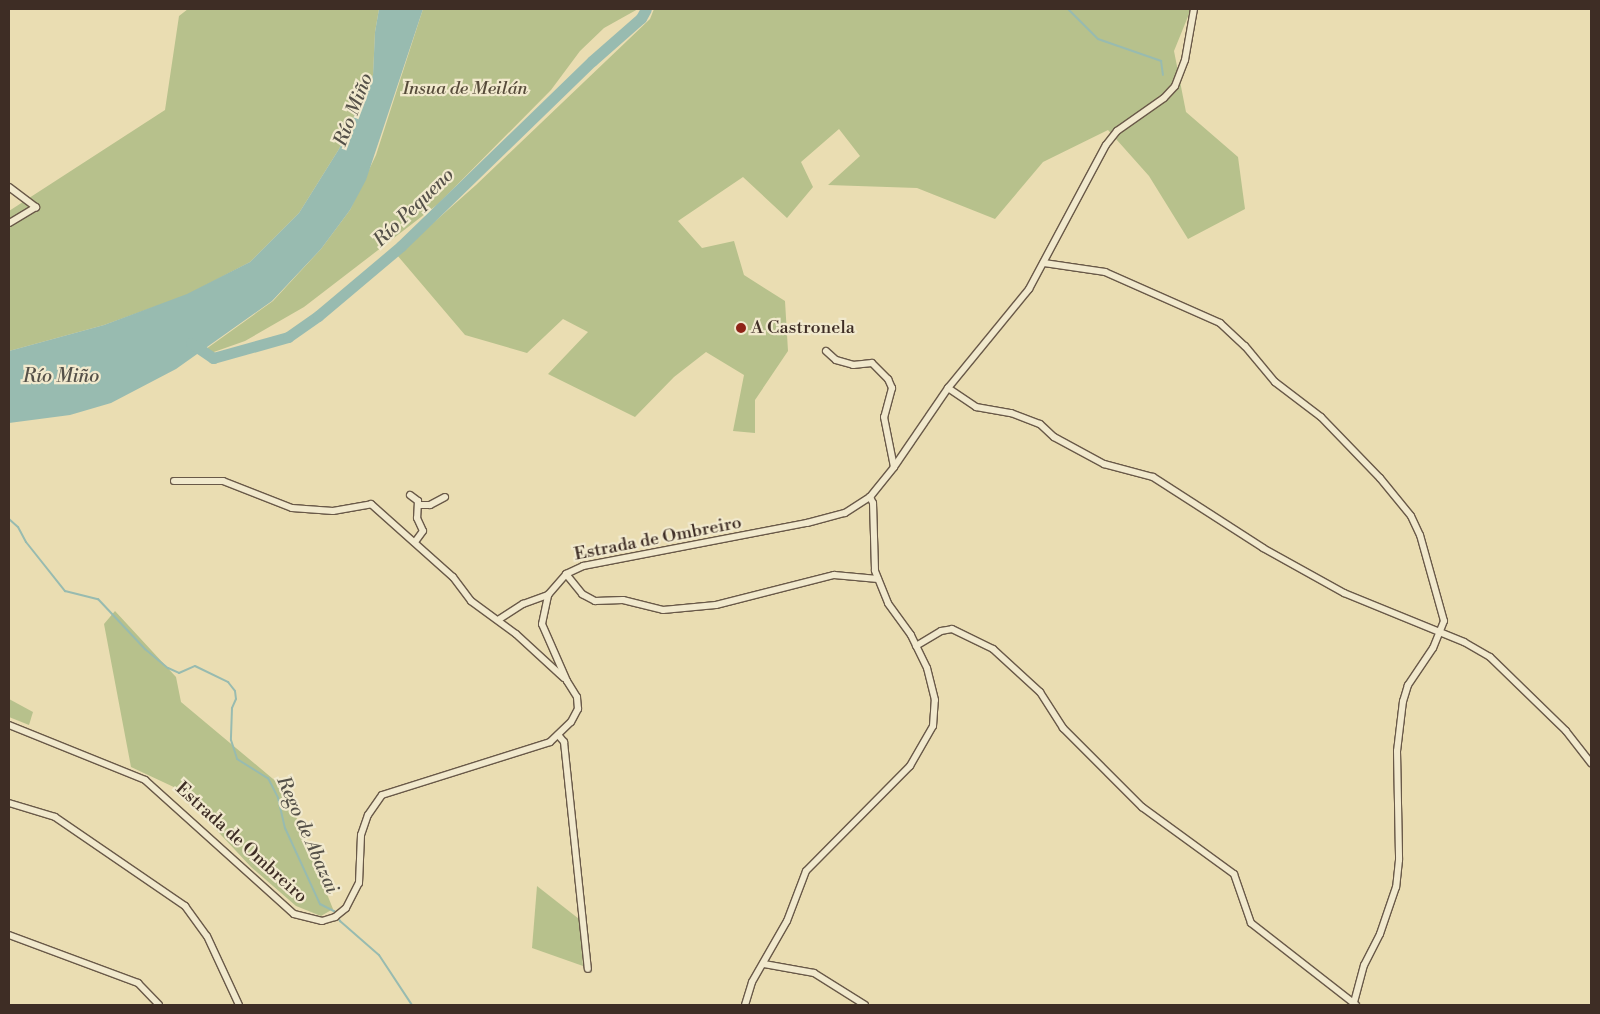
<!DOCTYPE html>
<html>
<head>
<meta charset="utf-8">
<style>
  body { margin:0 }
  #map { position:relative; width:1600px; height:1014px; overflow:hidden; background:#eaddb2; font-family:"Libre Bodoni",serif }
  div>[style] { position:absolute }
  .green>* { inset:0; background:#b7c18c }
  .water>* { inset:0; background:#98bbb0 }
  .stream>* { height:2px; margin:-1px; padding:0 1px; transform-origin:1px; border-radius:1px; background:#98bbb0 }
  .river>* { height:11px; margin:-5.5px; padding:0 5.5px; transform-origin:5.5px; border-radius:5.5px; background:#98bbb0 }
  .roads { filter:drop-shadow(1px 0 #695948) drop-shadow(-1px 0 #695948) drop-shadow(0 1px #695948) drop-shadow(0 -1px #695948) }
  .minor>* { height:6px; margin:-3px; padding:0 3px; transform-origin:3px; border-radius:3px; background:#f1e9cd }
  .dots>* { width:14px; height:14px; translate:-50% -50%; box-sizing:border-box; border:2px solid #f1e9cd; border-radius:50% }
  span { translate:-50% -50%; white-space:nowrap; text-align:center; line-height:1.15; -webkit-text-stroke:4.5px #f1e9cd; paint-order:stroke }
  .park-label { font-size:18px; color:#564b3a; font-style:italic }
  .poi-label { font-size:18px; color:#3e2d25 }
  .left { translate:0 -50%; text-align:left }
  .street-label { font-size:18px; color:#3e2d25 }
  .water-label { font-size:19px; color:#545048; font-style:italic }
  .frame { position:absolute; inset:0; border:10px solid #3e2d25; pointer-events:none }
</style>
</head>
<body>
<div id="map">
  <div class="green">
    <div style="clip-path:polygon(188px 9px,379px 9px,375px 32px,373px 75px,339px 149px,299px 213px,250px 262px,187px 295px,104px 325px,9px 351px,9px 211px,165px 110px,179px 16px)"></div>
    <div style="clip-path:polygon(423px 9px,638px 9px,604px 28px,580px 51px,551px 90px,438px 204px,304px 307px,245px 341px,211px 353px,206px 349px,273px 301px,321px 249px,350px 210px,376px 155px)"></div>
    <div style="clip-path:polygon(654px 9px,1191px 9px,1174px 51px,1186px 112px,1238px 157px,1245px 209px,1188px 239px,1149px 176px,1108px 130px,1043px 162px,995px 219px,917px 188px,828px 185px,860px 156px,839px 129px,801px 162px,813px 187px,787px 218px,743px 177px,678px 221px,702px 248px,734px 241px,744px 275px,785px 301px,788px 351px,755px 400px,755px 433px,733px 431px,744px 375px,706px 352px,674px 377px,635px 417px,548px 374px,588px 332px,563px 319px,527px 353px,465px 335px,397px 255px,476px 185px,650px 19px)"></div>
    <div style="clip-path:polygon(115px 611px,176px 677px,181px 702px,285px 789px,333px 909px,321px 916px,296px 906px,251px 867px,178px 789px,131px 767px,104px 624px)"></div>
    <div style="clip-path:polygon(9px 699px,33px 712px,29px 725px,9px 717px)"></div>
    <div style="clip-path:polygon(537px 886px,579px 919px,583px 966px,532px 948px)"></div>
  </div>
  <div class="water">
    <div style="clip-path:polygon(379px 9px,423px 9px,366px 180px,350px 210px,321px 249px,272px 301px,176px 369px,111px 403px,70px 415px,9px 423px,9px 351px,104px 325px,187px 294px,250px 262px,299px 213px,339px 149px,373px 75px,375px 32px)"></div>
  </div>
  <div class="stream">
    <div style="left:1068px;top:9px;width:42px;rotate:45deg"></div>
    <div style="left:1098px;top:39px;width:67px;rotate:19.2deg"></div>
    <div style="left:1161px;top:61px;width:14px;rotate:82deg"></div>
    <div style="left:9px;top:519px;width:12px;rotate:42deg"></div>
    <div style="left:18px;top:527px;width:17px;rotate:62deg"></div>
    <div style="left:26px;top:542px;width:63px;rotate:51.5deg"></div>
    <div style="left:65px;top:591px;width:34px;rotate:14deg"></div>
    <div style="left:98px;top:599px;width:69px;rotate:46.8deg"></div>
    <div style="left:145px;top:649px;width:30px;rotate:40deg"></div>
    <div style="left:168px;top:668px;width:12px;rotate:24deg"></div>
    <div style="left:179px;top:673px;width:17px;rotate:-24deg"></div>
    <div style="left:195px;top:666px;width:37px;rotate:26deg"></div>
    <div style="left:228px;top:682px;width:11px;rotate:52deg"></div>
    <div style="left:235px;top:691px;width:8px;rotate:83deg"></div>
    <div style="left:236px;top:699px;width:10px;rotate:114deg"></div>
    <div style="left:232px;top:708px;width:32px;rotate:92deg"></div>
    <div style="left:231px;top:740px;width:20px;rotate:72deg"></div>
    <div style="left:237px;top:759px;width:36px;rotate:32deg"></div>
    <div style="left:268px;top:778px;width:22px;rotate:63deg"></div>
    <div style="left:278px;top:798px;width:31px;rotate:77deg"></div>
    <div style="left:285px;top:828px;width:84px;rotate:65.3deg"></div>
    <div style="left:320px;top:904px;width:16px;rotate:27deg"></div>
    <div style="left:334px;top:911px;width:12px;rotate:59deg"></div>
    <div style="left:340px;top:921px;width:52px;rotate:41.1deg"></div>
    <div style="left:379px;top:955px;width:60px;rotate:56.6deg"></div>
  </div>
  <div class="river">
    <div style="left:191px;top:343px;width:27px;rotate:34deg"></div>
    <div style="left:213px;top:358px;width:78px;rotate:-15.6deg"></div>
    <div style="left:288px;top:337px;width:37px;rotate:-35deg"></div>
    <div style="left:318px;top:316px;width:109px;rotate:-40.1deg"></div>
    <div style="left:401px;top:246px;width:266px;rotate:-44.1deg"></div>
    <div style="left:592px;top:61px;width:65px;rotate:-41.3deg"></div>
    <div style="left:641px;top:18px;width:10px;rotate:-61deg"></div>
  </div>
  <div class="roads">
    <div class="minor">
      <div style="left:9px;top:187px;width:34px;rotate:37deg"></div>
      <div style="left:36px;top:207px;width:31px;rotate:149deg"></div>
      <div style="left:1044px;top:263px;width:62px;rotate:8.4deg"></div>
      <div style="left:1105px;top:272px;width:126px;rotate:23.9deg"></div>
      <div style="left:1220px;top:323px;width:34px;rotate:43deg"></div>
      <div style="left:1245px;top:346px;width:47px;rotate:50.2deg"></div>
      <div style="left:1275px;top:382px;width:58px;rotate:37.3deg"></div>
      <div style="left:1321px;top:417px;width:85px;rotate:46deg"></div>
      <div style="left:1380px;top:478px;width:49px;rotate:50.8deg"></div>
      <div style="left:1411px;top:516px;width:21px;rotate:65deg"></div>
      <div style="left:1420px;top:535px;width:89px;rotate:74.4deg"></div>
      <div style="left:1444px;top:621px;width:29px;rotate:112deg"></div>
      <div style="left:1433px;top:648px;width:45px;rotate:124deg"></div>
      <div style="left:1408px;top:685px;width:17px;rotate:107deg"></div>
      <div style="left:1403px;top:701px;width:50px;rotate:96.8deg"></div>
      <div style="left:1397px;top:751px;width:109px;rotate:88.9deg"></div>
      <div style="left:1399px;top:860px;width:27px;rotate:96deg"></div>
      <div style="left:1396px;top:887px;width:50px;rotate:108.8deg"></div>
      <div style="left:1380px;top:934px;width:35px;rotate:117deg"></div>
      <div style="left:1364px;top:965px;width:38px;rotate:105deg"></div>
      <div style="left:826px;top:351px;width:13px;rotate:42deg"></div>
      <div style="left:836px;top:360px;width:18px;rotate:16deg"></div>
      <div style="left:853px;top:365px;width:19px;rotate:-6deg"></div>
      <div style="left:872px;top:363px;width:23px;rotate:45deg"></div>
      <div style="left:888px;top:379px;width:10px;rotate:66deg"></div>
      <div style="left:892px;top:388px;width:30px;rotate:105deg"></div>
      <div style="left:884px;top:417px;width:51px;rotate:78.7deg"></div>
      <div style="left:948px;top:388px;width:34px;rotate:34deg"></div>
      <div style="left:976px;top:407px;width:36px;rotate:10deg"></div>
      <div style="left:1011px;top:413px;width:31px;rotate:21deg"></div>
      <div style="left:1040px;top:424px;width:19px;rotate:43deg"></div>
      <div style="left:1054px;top:437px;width:57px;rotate:28.4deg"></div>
      <div style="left:1104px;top:464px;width:51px;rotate:14.9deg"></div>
      <div style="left:1153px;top:477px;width:131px;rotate:32.8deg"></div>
      <div style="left:1263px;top:548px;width:93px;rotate:29.1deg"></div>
      <div style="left:1344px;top:593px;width:130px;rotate:22.2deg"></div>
      <div style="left:1464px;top:642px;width:30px;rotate:30deg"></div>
      <div style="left:1490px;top:657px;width:106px;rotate:44.2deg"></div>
      <div style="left:1566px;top:731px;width:41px;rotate:52deg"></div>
      <div style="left:174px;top:481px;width:49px"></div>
      <div style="left:223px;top:481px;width:74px;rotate:21.4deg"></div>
      <div style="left:292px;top:508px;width:41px;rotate:4.2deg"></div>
      <div style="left:333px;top:511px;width:39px;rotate:-10deg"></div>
      <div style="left:371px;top:504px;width:110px;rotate:41.7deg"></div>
      <div style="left:453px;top:577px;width:30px;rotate:53deg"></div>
      <div style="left:471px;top:601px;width:56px;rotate:36.3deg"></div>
      <div style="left:516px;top:634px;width:65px;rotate:42.5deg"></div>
      <div style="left:410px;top:495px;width:10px;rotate:37deg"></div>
      <div style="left:418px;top:501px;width:17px;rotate:93deg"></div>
      <div style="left:417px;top:518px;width:14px;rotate:65deg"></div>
      <div style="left:423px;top:531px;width:14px;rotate:126deg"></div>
      <div style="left:418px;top:505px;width:12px"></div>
      <div style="left:430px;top:505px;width:17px;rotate:-28deg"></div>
      <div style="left:566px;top:574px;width:26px;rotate:51deg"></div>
      <div style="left:582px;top:594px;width:15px;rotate:28deg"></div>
      <div style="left:595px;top:601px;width:28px;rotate:-2deg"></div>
      <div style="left:623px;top:600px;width:41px;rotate:14deg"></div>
      <div style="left:663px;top:610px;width:53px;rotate:-5.4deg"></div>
      <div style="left:716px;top:605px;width:122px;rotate:-14.3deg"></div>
      <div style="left:834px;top:575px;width:44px;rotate:5.2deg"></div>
      <div style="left:498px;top:620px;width:30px;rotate:-33deg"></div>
      <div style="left:523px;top:604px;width:27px;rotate:-20deg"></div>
      <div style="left:916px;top:646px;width:29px;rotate:-31deg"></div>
      <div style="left:941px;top:631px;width:11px;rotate:-10deg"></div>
      <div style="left:952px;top:629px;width:46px;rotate:26deg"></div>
      <div style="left:993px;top:649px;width:64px;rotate:42.5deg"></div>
      <div style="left:1040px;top:692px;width:43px;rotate:57.4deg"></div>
      <div style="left:1063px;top:728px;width:112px;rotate:45deg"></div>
      <div style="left:1142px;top:807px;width:114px;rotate:36.1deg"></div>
      <div style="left:1234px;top:874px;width:52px;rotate:70.9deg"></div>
      <div style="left:1251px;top:923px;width:133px;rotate:38deg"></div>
      <div style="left:9px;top:725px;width:147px;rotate:22deg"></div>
      <div style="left:145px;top:780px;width:200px;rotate:42deg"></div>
      <div style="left:294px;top:914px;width:29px;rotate:14deg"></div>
      <div style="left:322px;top:921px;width:14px;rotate:-17deg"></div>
      <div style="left:335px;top:917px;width:14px;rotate:-39deg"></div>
      <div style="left:346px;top:908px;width:28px;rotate:-63deg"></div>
      <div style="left:359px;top:883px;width:48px;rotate:-87.6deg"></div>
      <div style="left:361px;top:835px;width:21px;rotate:-71deg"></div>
      <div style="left:368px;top:815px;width:24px;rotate:-55deg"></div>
      <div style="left:382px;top:795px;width:176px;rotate:-17.5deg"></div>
      <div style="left:550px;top:742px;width:29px;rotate:-44deg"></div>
      <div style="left:571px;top:722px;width:15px;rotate:-62deg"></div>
      <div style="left:578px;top:709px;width:12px;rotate:-95deg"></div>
      <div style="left:577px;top:697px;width:19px;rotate:-122deg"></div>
      <div style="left:567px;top:681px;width:62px;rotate:-113.7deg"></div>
      <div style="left:542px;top:624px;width:30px;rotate:-78deg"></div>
      <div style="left:548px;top:595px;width:28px;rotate:-49deg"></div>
      <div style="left:566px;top:574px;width:19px;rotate:-25deg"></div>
      <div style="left:583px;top:566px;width:228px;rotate:-10.9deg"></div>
      <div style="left:807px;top:523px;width:39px;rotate:-15deg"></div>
      <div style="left:845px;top:513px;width:30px;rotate:-33deg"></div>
      <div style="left:870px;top:497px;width:38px;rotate:-51deg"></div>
      <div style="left:894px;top:467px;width:96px;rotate:-55.6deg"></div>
      <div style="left:948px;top:388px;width:128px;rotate:-50.7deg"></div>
      <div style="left:1029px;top:289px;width:163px;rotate:-61.9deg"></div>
      <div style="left:1106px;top:145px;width:18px;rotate:-52deg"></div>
      <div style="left:1117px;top:131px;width:57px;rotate:-35.1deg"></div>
      <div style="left:1164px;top:98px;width:16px;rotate:-47deg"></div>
      <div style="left:1175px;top:86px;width:28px;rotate:-69deg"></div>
      <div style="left:1185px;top:60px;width:52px;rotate:-80deg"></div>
      <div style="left:559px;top:736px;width:8px;rotate:50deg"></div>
      <div style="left:564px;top:742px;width:228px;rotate:84deg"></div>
      <div style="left:9px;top:803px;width:48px;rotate:16.9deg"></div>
      <div style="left:55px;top:817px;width:158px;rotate:34.4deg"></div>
      <div style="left:185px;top:906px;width:37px;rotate:54deg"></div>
      <div style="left:207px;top:936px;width:76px;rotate:65.1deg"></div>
      <div style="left:9px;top:935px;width:138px;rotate:20.4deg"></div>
      <div style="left:138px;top:983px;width:30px;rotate:46deg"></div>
      <div style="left:764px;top:964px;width:51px;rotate:10.2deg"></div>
      <div style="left:814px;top:973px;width:60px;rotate:32.1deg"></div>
      <div style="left:745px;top:1005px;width:24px;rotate:-73deg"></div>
      <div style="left:752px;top:982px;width:70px;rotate:-60.2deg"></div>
      <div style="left:787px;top:921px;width:53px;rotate:-69.2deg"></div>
      <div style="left:806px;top:871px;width:148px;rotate:-45.3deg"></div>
      <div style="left:910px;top:766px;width:46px;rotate:-60.1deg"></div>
      <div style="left:933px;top:726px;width:26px;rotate:-86deg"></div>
      <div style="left:935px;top:700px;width:33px;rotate:-104deg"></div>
      <div style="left:927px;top:668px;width:37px;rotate:-116deg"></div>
      <div style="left:911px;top:635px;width:39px;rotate:-126deg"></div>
      <div style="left:888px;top:603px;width:35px;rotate:-112deg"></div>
      <div style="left:875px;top:570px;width:67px;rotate:-91.7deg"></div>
      <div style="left:873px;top:503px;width:7px;rotate:-117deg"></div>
    </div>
  </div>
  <div class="dots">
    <div style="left:741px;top:328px;background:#8f2418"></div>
  </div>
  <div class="park-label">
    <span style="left:465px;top:89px">Insua de Meilán</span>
  </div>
  <div class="poi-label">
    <span class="left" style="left:751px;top:328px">A Castronela</span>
  </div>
  <div class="street-label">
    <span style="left:658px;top:539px;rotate:-11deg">Estrada de Ombreiro</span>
    <span style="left:241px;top:843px;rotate:42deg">Estrada de Ombreiro</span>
  </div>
  <div class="water-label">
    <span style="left:354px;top:110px;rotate:-69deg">Río Miño</span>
    <span style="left:414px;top:208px;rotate:-44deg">Río Pequeno</span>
    <span style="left:61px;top:377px">Río Miño</span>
    <span style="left:307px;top:835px;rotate:66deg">Rego de Abazai</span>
  </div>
  <div class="frame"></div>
</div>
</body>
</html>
